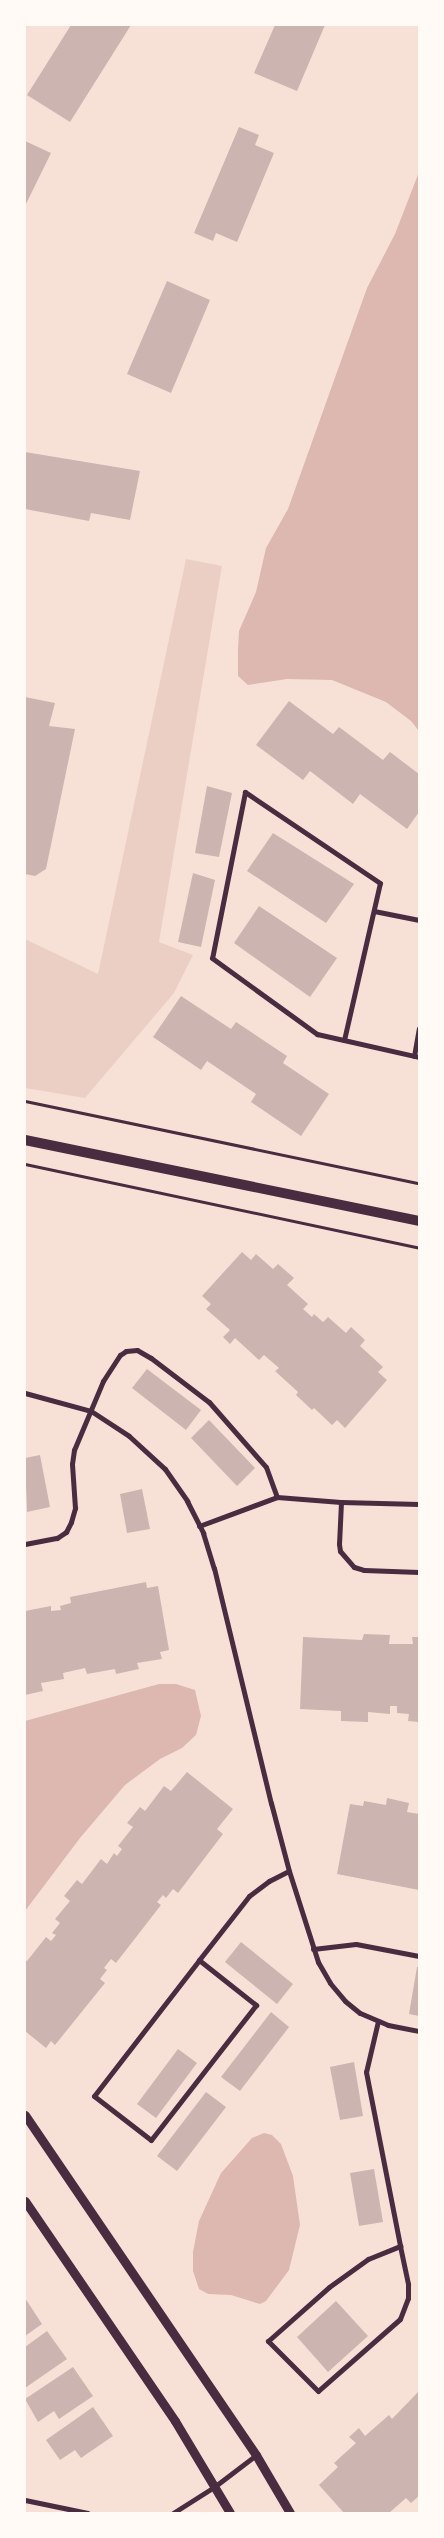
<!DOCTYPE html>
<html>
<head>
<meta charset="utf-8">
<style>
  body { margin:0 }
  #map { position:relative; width:444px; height:2538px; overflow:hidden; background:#f7e1d7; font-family:Signika,sans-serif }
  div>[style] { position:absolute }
  .green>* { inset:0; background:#ebcfc5 }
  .water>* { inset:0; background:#dcb8b0 }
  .building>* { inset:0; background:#ccb4b1 }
  .path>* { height:3px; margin:-1.5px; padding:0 1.5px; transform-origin:1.5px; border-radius:1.5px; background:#4a2c40 }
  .minor>* { height:5px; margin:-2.5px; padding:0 2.5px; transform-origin:2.5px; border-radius:2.5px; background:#4a2c40 }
  .tertiary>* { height:9px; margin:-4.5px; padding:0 4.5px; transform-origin:4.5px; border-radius:4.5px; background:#4a2c40 }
  .secondary>* { height:10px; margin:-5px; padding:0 5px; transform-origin:5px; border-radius:5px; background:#4a2c40 }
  span { translate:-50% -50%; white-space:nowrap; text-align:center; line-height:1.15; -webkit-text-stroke:4.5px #fffaf5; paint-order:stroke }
  .frame { position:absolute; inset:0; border:26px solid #fffaf5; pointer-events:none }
</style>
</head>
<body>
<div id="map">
  <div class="green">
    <div style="clip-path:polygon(186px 559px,222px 566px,159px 942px,193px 955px,174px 993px,85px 1098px,25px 1088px,25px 939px,98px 974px)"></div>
  </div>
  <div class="water">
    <div style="clip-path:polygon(419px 172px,419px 731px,411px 721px,386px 702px,332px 680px,287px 679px,248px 685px,238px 676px,238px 650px,239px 631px,256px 592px,266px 548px,288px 509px,367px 288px,395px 234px)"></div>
    <div style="clip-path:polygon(159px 1684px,176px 1684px,195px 1690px,201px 1716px,196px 1735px,182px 1748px,160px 1759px,125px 1785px,80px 1838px,25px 1911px,25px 1721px)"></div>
    <div style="clip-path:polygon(264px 2133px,272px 2135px,281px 2144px,293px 2176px,300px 2225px,289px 2270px,266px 2301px,260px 2304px,231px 2295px,208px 2294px,199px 2289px,193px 2271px,193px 2252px,199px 2221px,221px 2173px,252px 2138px)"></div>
  </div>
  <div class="building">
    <div style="clip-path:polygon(71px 25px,131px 25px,70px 122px,27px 95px)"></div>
    <div style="clip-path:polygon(275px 25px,325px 25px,297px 91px,254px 73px)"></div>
    <div style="clip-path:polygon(239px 127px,259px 135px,255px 145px,274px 153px,237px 242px,216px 233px,213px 241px,194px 233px)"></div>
    <div style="clip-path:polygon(25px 141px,51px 153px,25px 206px)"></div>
    <div style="clip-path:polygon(167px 281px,210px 300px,171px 393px,127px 374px)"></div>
    <div style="clip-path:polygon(25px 452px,140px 471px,130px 520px,91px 513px,89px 521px,25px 509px)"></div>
    <div style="clip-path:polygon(25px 697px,55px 703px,49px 726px,75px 729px,46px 869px,35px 876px,25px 874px)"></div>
    <div style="clip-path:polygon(289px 701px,333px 734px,339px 727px,383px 760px,390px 752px,419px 774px,419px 812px,407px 829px,360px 794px,353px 804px,310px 771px,303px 780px,256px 745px)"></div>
    <div style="clip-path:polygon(207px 786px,232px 793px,219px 857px,195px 853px)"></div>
    <div style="clip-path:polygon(273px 833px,354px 884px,326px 923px,247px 871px)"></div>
    <div style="clip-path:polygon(193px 873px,215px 880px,201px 947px,178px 942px)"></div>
    <div style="clip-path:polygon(259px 906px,337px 958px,310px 997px,234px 943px)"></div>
    <div style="clip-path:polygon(181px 996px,231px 1029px,236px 1022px,287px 1056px,283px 1063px,329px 1094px,301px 1136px,251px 1102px,256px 1094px,207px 1061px,201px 1070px,153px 1037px)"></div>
    <div style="clip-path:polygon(242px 1252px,251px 1260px,256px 1254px,273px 1269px,278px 1264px,294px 1278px,287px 1285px,308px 1304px,303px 1309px,312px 1317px,314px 1314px,323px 1322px,328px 1317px,346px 1333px,351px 1327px,365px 1340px,360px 1346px,383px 1367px,378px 1372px,387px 1380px,345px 1428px,337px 1420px,332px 1425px,314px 1408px,312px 1410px,296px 1395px,298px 1392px,275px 1371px,279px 1368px,264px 1355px,259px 1360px,235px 1338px,230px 1344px,223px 1337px,230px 1330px,206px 1309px,211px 1304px,202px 1296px)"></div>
    <div style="clip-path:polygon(147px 1369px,201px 1410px,186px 1430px,132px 1388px)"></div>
    <div style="clip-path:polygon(209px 1420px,255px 1468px,237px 1486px,191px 1438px)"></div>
    <div style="clip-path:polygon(40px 1455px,50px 1507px,27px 1512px,25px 1458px)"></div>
    <div style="clip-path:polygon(142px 1489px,150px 1529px,127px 1533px,120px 1494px)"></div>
    <div style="clip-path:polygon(146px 1582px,147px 1588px,158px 1586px,169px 1650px,160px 1652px,162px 1659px,137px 1663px,139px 1669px,116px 1674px,115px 1669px,87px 1674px,85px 1668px,63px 1673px,64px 1679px,41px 1683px,43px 1691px,25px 1695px,25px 1611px,51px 1606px,51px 1611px,61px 1610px,60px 1606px,71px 1603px,70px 1597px)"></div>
    <div style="clip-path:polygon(364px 1634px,390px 1635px,389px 1644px,413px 1644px,412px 1637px,419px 1637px,419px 1722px,408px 1721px,409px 1714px,397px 1713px,397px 1706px,390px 1706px,390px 1714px,368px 1712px,368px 1722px,341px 1721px,341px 1711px,300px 1709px,303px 1637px,362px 1640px)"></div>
    <div style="clip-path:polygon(187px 1772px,233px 1809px,217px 1829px,223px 1834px,178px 1893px,173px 1889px,166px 1898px,163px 1895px,157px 1902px,161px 1905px,116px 1963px,111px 1959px,104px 1968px,107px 1970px,100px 1979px,105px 1983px,55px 2045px,51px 2041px,46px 2048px,25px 2031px,25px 1960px,27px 1961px,46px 1937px,51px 1941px,56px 1935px,52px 1933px,60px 1923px,55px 1919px,70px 1901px,64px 1896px,77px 1880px,82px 1884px,101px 1859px,107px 1864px,114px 1853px,117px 1856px,122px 1849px,118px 1846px,133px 1827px,127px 1823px,140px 1807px,145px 1811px,164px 1786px,171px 1791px)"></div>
    <div style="clip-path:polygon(387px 1798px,409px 1803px,407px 1812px,419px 1814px,419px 1890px,337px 1874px,350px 1804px,363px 1806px,364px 1801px,386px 1805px)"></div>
    <div style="clip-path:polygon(241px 1942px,293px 1984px,277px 2004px,225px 1962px)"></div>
    <div style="clip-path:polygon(417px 1967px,419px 1967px,419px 2016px,409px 2014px)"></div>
    <div style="clip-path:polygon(271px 2012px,289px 2027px,240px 2091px,221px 2077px)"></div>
    <div style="clip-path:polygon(178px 2049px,197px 2063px,156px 2118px,137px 2104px)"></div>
    <div style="clip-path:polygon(354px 2062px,363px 2116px,340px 2120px,330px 2067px)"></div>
    <div style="clip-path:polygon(206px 2092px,226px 2107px,177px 2171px,157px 2156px)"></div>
    <div style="clip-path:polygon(374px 2169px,383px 2222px,359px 2226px,350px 2173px)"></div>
    <div style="clip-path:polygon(25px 2298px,42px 2324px,25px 2336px)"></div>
    <div style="clip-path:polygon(336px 2301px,368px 2336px,328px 2372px,297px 2337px)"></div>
    <div style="clip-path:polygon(47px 2331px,67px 2359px,25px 2388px,25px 2347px)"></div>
    <div style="clip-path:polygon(73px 2367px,93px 2396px,59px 2419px,54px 2411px,38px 2422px,25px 2399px)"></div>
    <div style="clip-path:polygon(419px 2391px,419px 2496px,411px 2503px,406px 2498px,389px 2513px,344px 2513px,319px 2485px,338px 2467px,334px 2463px,356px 2443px,349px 2437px,359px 2428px,365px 2436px,389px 2415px,392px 2419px)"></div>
    <div style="clip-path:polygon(93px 2407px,113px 2436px,81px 2458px,75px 2450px,60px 2460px,46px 2440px)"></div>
  </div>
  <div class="path">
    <div style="left:25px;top:1101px;width:402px;rotate:11.8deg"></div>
    <div style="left:25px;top:1164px;width:403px;rotate:12deg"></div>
  </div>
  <div class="minor">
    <div style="left:374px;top:911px;width:46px;rotate:11.3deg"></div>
    <div style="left:344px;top:1040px;width:161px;rotate:-77.1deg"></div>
    <div style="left:380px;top:883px;width:163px;rotate:-146deg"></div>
    <div style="left:245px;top:792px;width:169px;rotate:101.2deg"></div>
    <div style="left:212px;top:958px;width:130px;rotate:35.9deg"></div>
    <div style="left:317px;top:1034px;width:105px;rotate:12.7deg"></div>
    <div style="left:414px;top:1056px;width:28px;rotate:-80deg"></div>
    <div style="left:25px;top:1393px;width:68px;rotate:15.3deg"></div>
    <div style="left:91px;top:1411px;width:45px;rotate:33.3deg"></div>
    <div style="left:129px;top:1436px;width:49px;rotate:42.5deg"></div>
    <div style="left:165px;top:1469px;width:39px;rotate:55deg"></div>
    <div style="left:187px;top:1501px;width:36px;rotate:63deg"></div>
    <div style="left:203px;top:1533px;width:37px;rotate:73deg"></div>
    <div style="left:214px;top:1568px;width:242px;rotate:76.4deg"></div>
    <div style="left:271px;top:1803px;width:70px;rotate:75.2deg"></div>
    <div style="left:289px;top:1871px;width:96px;rotate:72.3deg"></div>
    <div style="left:318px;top:1962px;width:24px;rotate:60deg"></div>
    <div style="left:330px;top:1983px;width:23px;rotate:50deg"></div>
    <div style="left:345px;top:2001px;width:19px;rotate:39deg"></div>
    <div style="left:360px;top:2013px;width:30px;rotate:23deg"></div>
    <div style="left:388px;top:2025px;width:32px;rotate:11deg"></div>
    <div style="left:419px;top:1504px;width:78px;rotate:-178.5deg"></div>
    <div style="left:341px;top:1502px;width:42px;rotate:92.7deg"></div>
    <div style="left:339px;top:1544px;width:7px;rotate:82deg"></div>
    <div style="left:340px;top:1551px;width:21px;rotate:49deg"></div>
    <div style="left:354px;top:1567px;width:10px;rotate:17deg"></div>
    <div style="left:364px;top:1570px;width:55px;rotate:2.1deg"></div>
    <div style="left:199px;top:1526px;width:83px;rotate:-20.4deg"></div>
    <div style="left:277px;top:1497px;width:64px;rotate:4.5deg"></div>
    <div style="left:25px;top:1544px;width:33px;rotate:-11deg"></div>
    <div style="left:57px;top:1538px;width:11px;rotate:-34deg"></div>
    <div style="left:66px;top:1532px;width:11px;rotate:-63deg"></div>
    <div style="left:71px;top:1522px;width:15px;rotate:-74deg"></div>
    <div style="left:75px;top:1508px;width:44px;rotate:-93.9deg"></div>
    <div style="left:72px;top:1464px;width:14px;rotate:-82deg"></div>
    <div style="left:74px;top:1450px;width:75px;rotate:-67.2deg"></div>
    <div style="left:103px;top:1381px;width:31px;rotate:-57deg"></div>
    <div style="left:120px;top:1355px;width:7px;rotate:-34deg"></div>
    <div style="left:126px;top:1351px;width:11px;rotate:-5deg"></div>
    <div style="left:137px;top:1350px;width:16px;rotate:30deg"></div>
    <div style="left:151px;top:1358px;width:73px;rotate:37.2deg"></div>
    <div style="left:209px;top:1402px;width:86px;rotate:48.8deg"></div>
    <div style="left:266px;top:1467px;width:32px;rotate:70deg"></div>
    <div style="left:313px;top:1949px;width:43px;rotate:-6.6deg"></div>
    <div style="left:356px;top:1944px;width:64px;rotate:10.8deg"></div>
    <div style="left:199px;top:1960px;width:73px;rotate:38.3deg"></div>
    <div style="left:256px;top:2005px;width:171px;rotate:127.9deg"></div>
    <div style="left:151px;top:2140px;width:72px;rotate:-142.3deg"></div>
    <div style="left:94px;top:2096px;width:172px;rotate:-52.3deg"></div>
    <div style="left:199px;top:1960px;width:81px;rotate:-52deg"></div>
    <div style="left:249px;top:1896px;width:25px;rotate:-37deg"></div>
    <div style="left:269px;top:1881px;width:22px;rotate:-27deg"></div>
    <div style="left:378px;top:2021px;width:52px;rotate:103.2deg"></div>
    <div style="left:366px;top:2072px;width:177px;rotate:78.9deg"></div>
    <div style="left:400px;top:2246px;width:39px;rotate:78deg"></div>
    <div style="left:408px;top:2284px;width:14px;rotate:90deg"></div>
    <div style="left:408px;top:2298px;width:22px;rotate:111deg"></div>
    <div style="left:400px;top:2319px;width:109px;rotate:138.7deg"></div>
    <div style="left:318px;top:2391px;width:71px;rotate:-135deg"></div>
    <div style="left:268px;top:2341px;width:81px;rotate:-41.5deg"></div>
    <div style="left:329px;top:2287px;width:48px;rotate:-35.7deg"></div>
    <div style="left:368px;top:2259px;width:35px;rotate:-22deg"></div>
    <div style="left:25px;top:2500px;width:64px;rotate:11.7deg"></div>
    <div style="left:173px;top:2513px;width:49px;rotate:-32.4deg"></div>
    <div style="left:214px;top:2487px;width:53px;rotate:-37.3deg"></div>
  </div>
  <div class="tertiary">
    <div style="left:25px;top:2115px;width:411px;rotate:55.8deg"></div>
    <div style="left:256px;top:2455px;width:67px;rotate:59.6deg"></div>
    <div style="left:25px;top:2201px;width:266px;rotate:55.7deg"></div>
    <div style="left:175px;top:2421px;width:107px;rotate:59.1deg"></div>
  </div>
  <div class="secondary">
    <div style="left:25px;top:1140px;width:402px;rotate:11.6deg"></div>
  </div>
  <div class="frame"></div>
</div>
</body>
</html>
